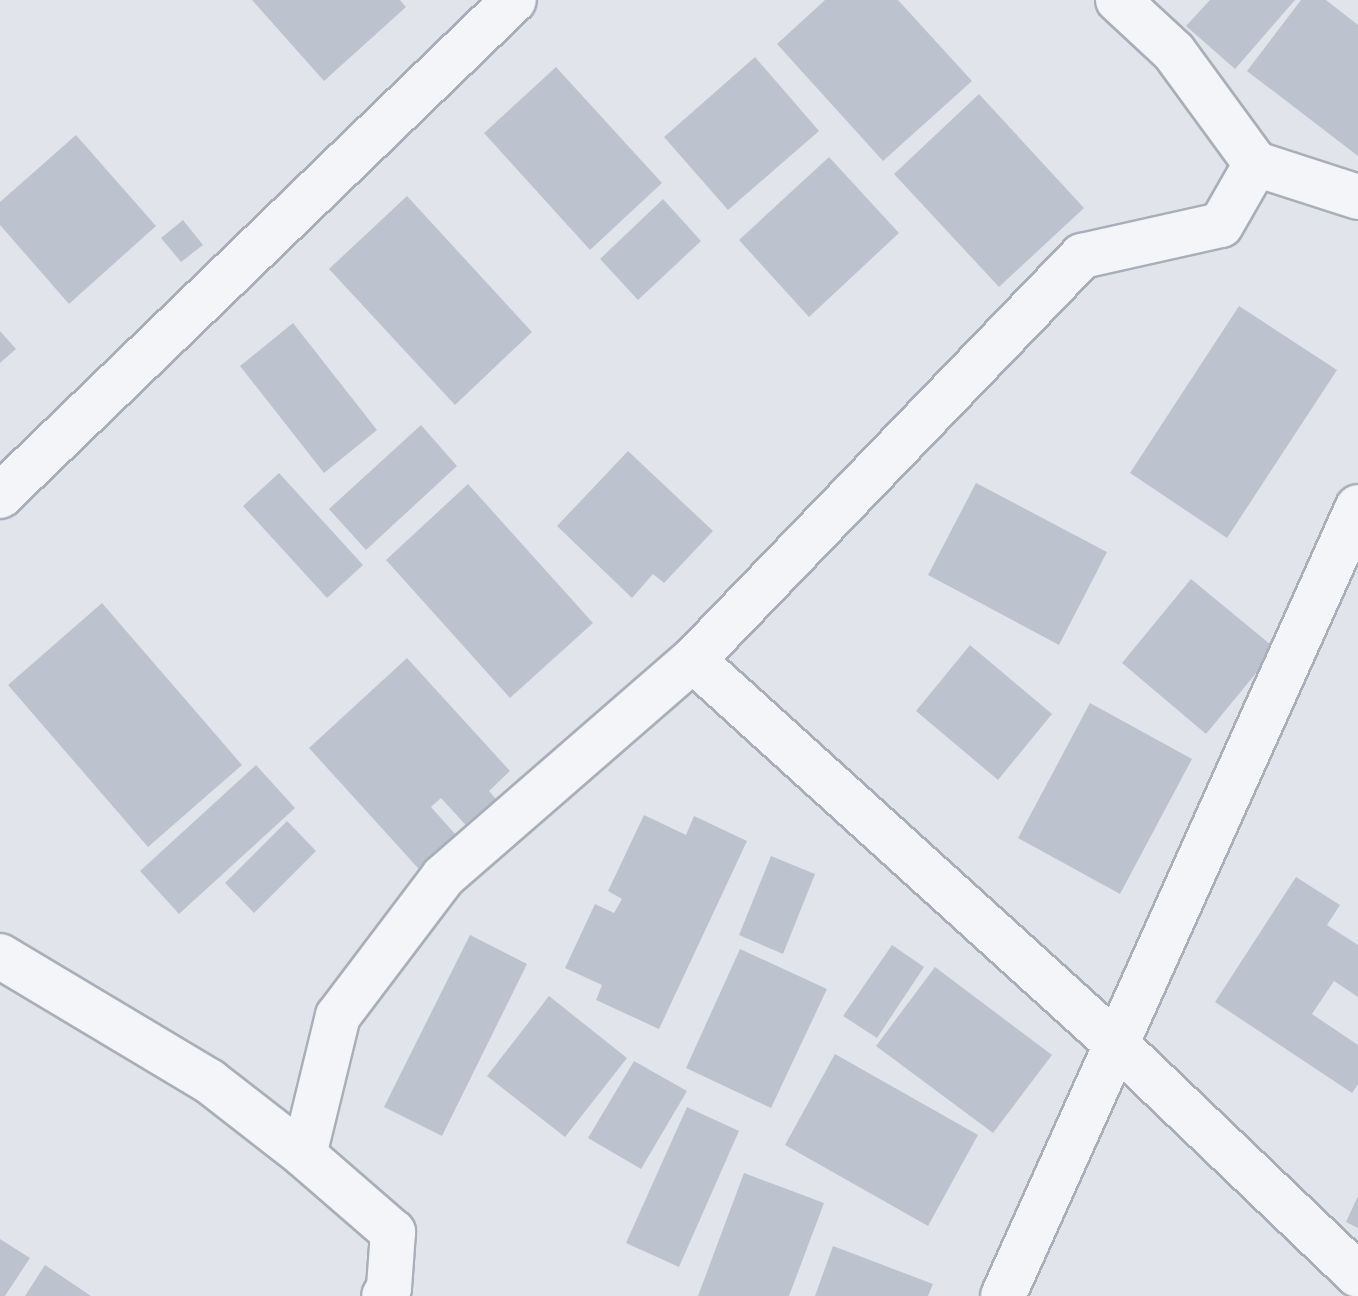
<!DOCTYPE html>
<html>
<head>
<meta charset="utf-8">
<style>
  body { margin:0 }
  #map { position:relative; width:1358px; height:1296px; overflow:hidden; background:#e1e5eb; font-family:Mulish,sans-serif }
  div>[style] { position:absolute }
  .building>* { inset:0; background:#bdc3ce }
  .roads { filter:drop-shadow(2px 0 #a9afb9) drop-shadow(-2px 0 #a9afb9) drop-shadow(0 2px #a9afb9) drop-shadow(0 -2px #a9afb9) }
  .minor>* { height:44px; margin:-22px; padding:0 22px; transform-origin:22px; border-radius:22px; background:#f4f5f9 }
  span { translate:-50% -50%; white-space:nowrap; text-align:center; line-height:1.15; -webkit-text-stroke:6px #f0f4f8; paint-order:stroke }
</style>
</head>
<body>
<div id="map">
  <div class="building">
    <div style="clip-path:polygon(252px 0,400px 0,406px 7px,324px 81px)"></div>
    <div style="clip-path:polygon(825px 0,898px 0,972px 81px,883px 161px,777px 44px)"></div>
    <div style="clip-path:polygon(1210px 0,1295px 0,1235px 69px,1186px 26px)"></div>
    <div style="clip-path:polygon(1301px 0,1326px 0,1358px 25px,1358px 156px,1247px 71px)"></div>
    <div style="clip-path:polygon(755px 57px,819px 131px,728px 210px,664px 137px)"></div>
    <div style="clip-path:polygon(556px 67px,662px 183px,590px 250px,484px 133px)"></div>
    <div style="clip-path:polygon(979px 94px,1084px 208px,999px 287px,894px 174px)"></div>
    <div style="clip-path:polygon(76px 135px,156px 226px,69px 304px,0 225px,0 202px)"></div>
    <div style="clip-path:polygon(829px 157px,899px 233px,809px 317px,739px 240px)"></div>
    <div style="clip-path:polygon(407px 196px,532px 332px,455px 405px,329px 269px)"></div>
    <div style="clip-path:polygon(663px 199px,701px 241px,638px 300px,600px 259px)"></div>
    <div style="clip-path:polygon(183px 220px,203px 245px,181px 262px,161px 238px)"></div>
    <div style="clip-path:polygon(1239px 306px,1337px 370px,1227px 538px,1130px 473px)"></div>
    <div style="clip-path:polygon(293px 323px,377px 430px,324px 473px,240px 366px)"></div>
    <div style="clip-path:polygon(0 331px,16px 349px,0 363px)"></div>
    <div style="clip-path:polygon(421px 425px,457px 466px,366px 550px,329px 509px)"></div>
    <div style="clip-path:polygon(628px 451px,713px 531px,664px 583px,653px 574px,632px 598px,557px 526px)"></div>
    <div style="clip-path:polygon(279px 473px,363px 565px,327px 598px,243px 506px)"></div>
    <div style="clip-path:polygon(976px 483px,1107px 552px,1059px 645px,928px 575px)"></div>
    <div style="clip-path:polygon(468px 484px,593px 623px,510px 698px,386px 560px)"></div>
    <div style="clip-path:polygon(1191px 579px,1276px 649px,1206px 734px,1122px 663px)"></div>
    <div style="clip-path:polygon(102px 603px,242px 765px,148px 847px,8px 685px)"></div>
    <div style="clip-path:polygon(970px 645px,1052px 714px,998px 780px,916px 711px)"></div>
    <div style="clip-path:polygon(407px 658px,510px 771px,489px 791px,502px 806px,473px 833px,441px 798px,431px 807px,464px 844px,427px 878px,309px 748px)"></div>
    <div style="clip-path:polygon(1090px 703px,1192px 759px,1120px 894px,1018px 838px)"></div>
    <div style="clip-path:polygon(256px 765px,295px 808px,179px 914px,140px 871px)"></div>
    <div style="clip-path:polygon(644px 815px,686px 835px,694px 816px,747px 841px,659px 1029px,596px 1000px,602px 985px,565px 968px,595px 904px,614px 913px,622px 899px,608px 891px)"></div>
    <div style="clip-path:polygon(287px 821px,316px 851px,254px 913px,225px 883px)"></div>
    <div style="clip-path:polygon(771px 856px,815px 874px,783px 954px,739px 935px)"></div>
    <div style="clip-path:polygon(1296px 877px,1340px 905px,1327px 925px,1358px 945px,1358px 997px,1334px 981px,1312px 1014px,1358px 1045px,1358px 1084px,1352px 1093px,1215px 1002px)"></div>
    <div style="clip-path:polygon(470px 935px,527px 964px,442px 1136px,384px 1107px)"></div>
    <div style="clip-path:polygon(892px 945px,924px 967px,877px 1038px,843px 1016px)"></div>
    <div style="clip-path:polygon(740px 949px,827px 989px,771px 1108px,686px 1068px)"></div>
    <div style="clip-path:polygon(935px 967px,1052px 1055px,993px 1133px,876px 1046px)"></div>
    <div style="clip-path:polygon(549px 996px,627px 1058px,565px 1137px,487px 1076px)"></div>
    <div style="clip-path:polygon(835px 1054px,978px 1135px,928px 1226px,785px 1145px)"></div>
    <div style="clip-path:polygon(634px 1061px,687px 1091px,641px 1169px,588px 1138px)"></div>
    <div style="clip-path:polygon(687px 1107px,739px 1131px,679px 1267px,626px 1243px)"></div>
    <div style="clip-path:polygon(744px 1173px,824px 1203px,789px 1296px,698px 1296px)"></div>
    <div style="clip-path:polygon(1358px 1196px,1358px 1228px,1346px 1222px)"></div>
    <div style="clip-path:polygon(0 1239px,30px 1258px,5px 1296px,0 1296px)"></div>
    <div style="clip-path:polygon(833px 1246px,933px 1284px,928px 1296px,815px 1296px)"></div>
    <div style="clip-path:polygon(45px 1265px,91px 1296px,25px 1296px)"></div>
  </div>
  <div class="roads">
    <div class="minor">
      <div style="left:1118px;top:0;width:76px;rotate:42.9deg"></div>
      <div style="left:1174px;top:52px;width:139px;rotate:53.8deg"></div>
      <div style="left:0;top:496px;width:714px;rotate:-43.98deg"></div>
      <div style="left:693px;top:660px;width:568px;rotate:42.22deg"></div>
      <div style="left:1114px;top:1042px;width:337px;rotate:43.7deg"></div>
      <div style="left:0;top:956px;width:244px;rotate:30.9deg"></div>
      <div style="left:209px;top:1081px;width:120px;rotate:37.9deg"></div>
      <div style="left:304px;top:1155px;width:143px;rotate:-76.3deg"></div>
      <div style="left:338px;top:1016px;width:174px;rotate:-52.9deg"></div>
      <div style="left:443px;top:877px;width:331px;rotate:-41deg"></div>
      <div style="left:693px;top:660px;width:561px;rotate:-46.08deg"></div>
      <div style="left:1082px;top:256px;width:142px;rotate:-12.6deg"></div>
      <div style="left:1221px;top:225px;width:70px;rotate:-60.2deg"></div>
      <div style="left:1256px;top:164px;width:107px;rotate:17.9deg"></div>
      <div style="left:304px;top:1155px;width:118px;rotate:40.9deg"></div>
      <div style="left:393px;top:1232px;width:56px;rotate:94.1deg"></div>
      <div style="left:389px;top:1288px;width:9px;rotate:122deg"></div>
      <div style="left:1003px;top:1296px;width:865px;rotate:-65.78deg"></div>
    </div>
  </div>
</div>
</body>
</html>
